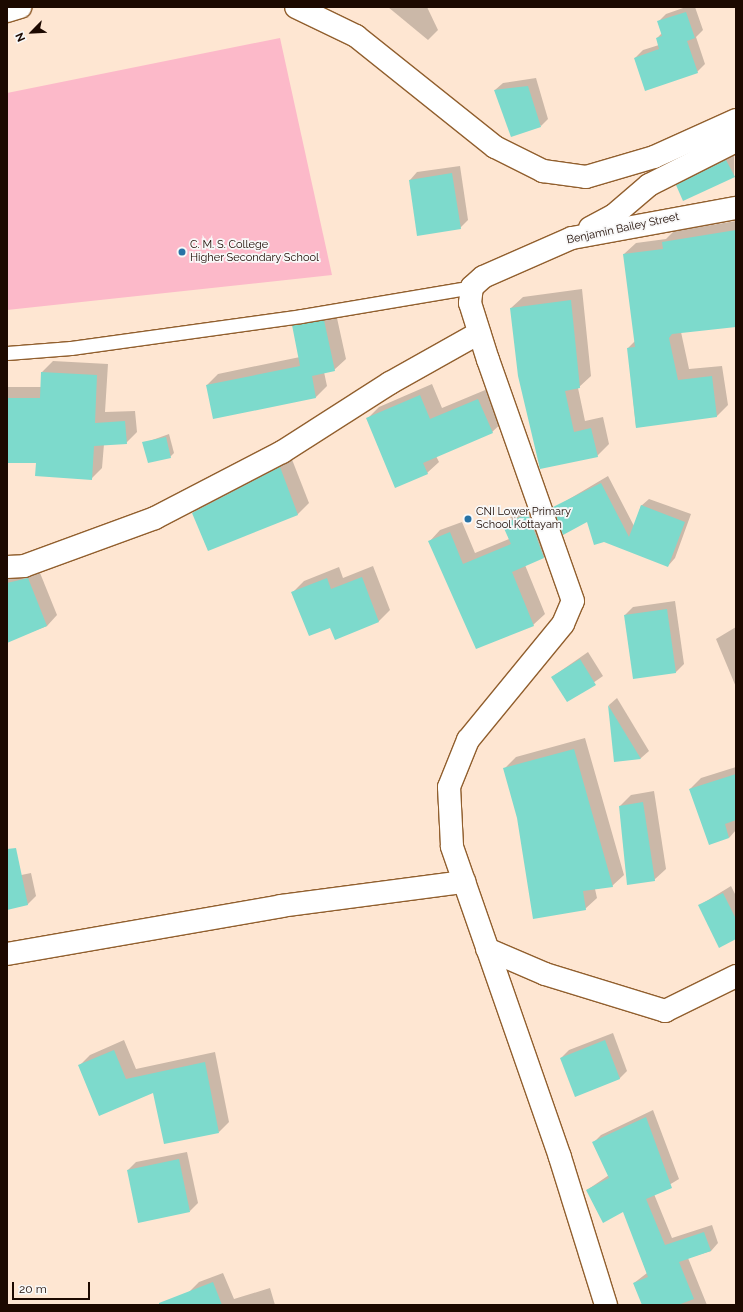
<!DOCTYPE html>
<html>
<head>
<meta charset="utf-8">
<style>
  body { margin:0 }
  #map { position:relative; width:743px; height:1312px; overflow:hidden; background:#fee6d2; font-family:Raleway,sans-serif }
  div>[style] { position:absolute }
  .green>* { inset:0; background:#fcb9c9 }
  .shadow>* { inset:0; background:#0003 }
  .building>* { inset:0; background:#7ddacc }
  .roads { filter:drop-shadow(1px 0 #915f2e) drop-shadow(-1px 0 #915f2e) drop-shadow(0 1px #915f2e) drop-shadow(0 -1px #915f2e) }
  .service>* { height:13px; margin:-6.5px; padding:0 6.5px; transform-origin:6.5px; border-radius:6.5px; background:#fff }
  .minor>* { height:22px; margin:-11px; padding:0 11px; transform-origin:11px; border-radius:11px; background:#fff }
  .secondary>* { height:22px; margin:-11px; padding:0 11px; transform-origin:11px; border-radius:11px; background:#fff }
  .dots>* { width:11px; height:11px; translate:-50% -50%; box-sizing:border-box; border:2px solid #f8f8f8; border-radius:50% }
  span { translate:-50% -50%; white-space:nowrap; text-align:center; line-height:1.15; -webkit-text-stroke:3.5px #f8f8f8; paint-order:stroke }
  .street-label { font-size:11px; color:#1c0900 }
  .poi-label { font-size:11px; color:#1c0900 }
  .left { translate:0 -50%; text-align:left }
  .frame { position:absolute; inset:0; border:8px solid #1c0900; pointer-events:none }
  .north { position:absolute; left:12px; top:12px; width:40px; height:40px; -webkit-text-stroke:3px #f8f8f8; paint-order:stroke; rotate:246deg; font-size:11px; font-weight:700; line-height:16px; text-align:center; color:#1c0900 }
  .north::after { content:''; display:block; margin:auto; width:14px; height:18px; background:#1c0900; clip-path:polygon(50% 0,100% 100%,50% 72%,0 100%) }
  .scale { position:absolute; left:12px; top:1282px; width:78px; height:18px; box-sizing:border-box; border:2px solid #1c0900; border-top:0; padding-left:5px; font-size:12px; line-height:14px; white-space:nowrap; color:#1c0900; -webkit-text-stroke:3px #f8f8f8; paint-order:stroke }
</style>
</head>
<body>
<div id="map">
  <div class="green">
    <div style="clip-path:polygon(280px 38px,332px 275px,7px 310px,7px 93px)"></div>
  </div>
  <div class="shadow">
    <div style="clip-path:polygon(388px 7px,427px 7px,438px 30px,428px 40px)"></div>
    <div style="clip-path:polygon(686px 7px,695px 7px,703px 30px,696px 37px,705px 64px,697px 72px,635px 58px,643px 50px,659px 45px,657px 38px,662px 33px,658px 22px,666px 14px)"></div>
    <div style="clip-path:polygon(536px 78px,548px 119px,541px 126px,495px 90px,503px 83px)"></div>
    <div style="clip-path:polygon(734px 153px,734px 176px,677px 186px,685px 178px)"></div>
    <div style="clip-path:polygon(460px 166px,468px 220px,460px 228px,410px 180px,417px 172px)"></div>
    <div style="clip-path:polygon(736px 221px,736px 326px,681px 332px,689px 369px,722px 366px,728px 405px,717px 416px,636px 427px,628px 348px,635px 341px,624px 254px,636px 243px,666px 239px,674px 231px)"></div>
    <div style="clip-path:polygon(582px 289px,591px 376px,578px 388px,585px 421px,603px 417px,609px 444px,597px 456px,540px 468px,511px 308px,523px 297px)"></div>
    <div style="clip-path:polygon(335px 309px,346px 359px,334px 370px,324px 372px,327px 386px,316px 397px,207px 385px,218px 374px,300px 357px,293px 326px,305px 314px)"></div>
    <div style="clip-path:polygon(53px 361px,108px 364px,105px 412px,135px 411px,137px 432px,126px 443px,104px 444px,102px 468px,91px 479px,37px 462px,7px 462px,7px 387px,41px 387px,42px 372px)"></div>
    <div style="clip-path:polygon(432px 384px,442px 408px,490px 388px,504px 421px,492px 432px,436px 456px,439px 462px,427px 473px,367px 419px,379px 407px)"></div>
    <div style="clip-path:polygon(169px 434px,174px 453px,170px 457px,144px 443px)"></div>
    <div style="clip-path:polygon(291px 457px,309px 503px,298px 514px,208px 550px,193px 513px,205px 501px)"></div>
    <div style="clip-path:polygon(608px 476px,634px 526px,641px 506px,649px 499px,691px 514px,675px 558px,668px 566px,588px 521px,554px 508px)"></div>
    <div style="clip-path:polygon(539px 503px,555px 545px,544px 557px,525px 565px,545px 614px,533px 625px,429px 542px,440px 530px,462px 522px,475px 553px,509px 539px,504px 524px,515px 513px)"></div>
    <div style="clip-path:polygon(373px 566px,390px 610px,379px 621px,335px 638px,331px 626px,293px 592px,304px 581px,339px 567px,343px 578px)"></div>
    <div style="clip-path:polygon(38px 568px,57px 615px,47px 626px,7px 641px,7px 579px)"></div>
    <div style="clip-path:polygon(675px 601px,684px 664px,676px 672px,634px 678px,625px 615px,633px 607px)"></div>
    <div style="clip-path:polygon(736px 627px,736px 687px,716px 639px)"></div>
    <div style="clip-path:polygon(588px 652px,603px 676px,567px 701px,552px 677px)"></div>
    <div style="clip-path:polygon(617px 698px,649px 751px,641px 758px,615px 761px,609px 705px)"></div>
    <div style="clip-path:polygon(585px 738px,624px 875px,612px 886px,595px 889px,597px 898px,585px 909px,518px 818px,505px 768px,516px 757px)"></div>
    <div style="clip-path:polygon(736px 767px,736px 830px,729px 838px,690px 789px,701px 778px)"></div>
    <div style="clip-path:polygon(654px 791px,666px 869px,654px 880px,620px 806px,631px 795px)"></div>
    <div style="clip-path:polygon(31px 873px,36px 896px,28px 904px,7px 909px,7px 878px)"></div>
    <div style="clip-path:polygon(731px 886px,736px 896px,736px 938px,700px 905px)"></div>
    <div style="clip-path:polygon(613px 1033px,627px 1071px,619px 1079px,561px 1058px,569px 1050px)"></div>
    <div style="clip-path:polygon(124px 1040px,136px 1069px,215px 1052px,229px 1122px,219px 1132px,154px 1092px,80px 1065px,90px 1055px)"></div>
    <div style="clip-path:polygon(653px 1110px,679px 1179px,654px 1194px,672px 1238px,712px 1225px,718px 1243px,711px 1251px,688px 1258px,707px 1305px,643px 1305px,634px 1283px,647px 1273px,624px 1211px,587px 1190px,609px 1175px,594px 1142px,601px 1135px)"></div>
    <div style="clip-path:polygon(187px 1152px,198px 1203px,190px 1211px,128px 1170px,136px 1162px)"></div>
    <div style="clip-path:polygon(223px 1273px,234px 1299px,270px 1288px,275px 1305px,192px 1305px,189px 1292px,199px 1282px)"></div>
  </div>
  <div class="building">
    <div style="clip-path:polygon(686px 12px,695px 38px,687px 41px,698px 73px,645px 91px,634px 58px,659px 49px,656px 38px,662px 36px,657px 21px)"></div>
    <div style="clip-path:polygon(528px 86px,541px 127px,511px 137px,494px 90px)"></div>
    <div style="clip-path:polygon(726px 160px,735px 177px,683px 201px,676px 185px)"></div>
    <div style="clip-path:polygon(452px 173px,461px 229px,417px 236px,409px 180px)"></div>
    <div style="clip-path:polygon(736px 230px,736px 327px,672px 334px,669px 338px,678px 380px,712px 376px,717px 417px,636px 428px,627px 348px,635px 347px,623px 254px,663px 249px,662px 242px)"></div>
    <div style="clip-path:polygon(571px 300px,580px 388px,565px 391px,574px 432px,591px 428px,598px 457px,540px 469px,518px 376px,510px 308px)"></div>
    <div style="clip-path:polygon(324px 320px,335px 371px,312px 376px,316px 398px,213px 419px,206px 385px,300px 366px,292px 325px)"></div>
    <div style="clip-path:polygon(41px 372px,97px 375px,95px 423px,125px 421px,127px 444px,94px 446px,92px 480px,35px 476px,36px 463px,7px 463px,7px 398px,40px 398px)"></div>
    <div style="clip-path:polygon(420px 395px,430px 419px,478px 399px,493px 433px,423px 463px,428px 474px,395px 488px,366px 418px)"></div>
    <div style="clip-path:polygon(166px 437px,171px 458px,148px 463px,142px 442px)"></div>
    <div style="clip-path:polygon(280px 467px,298px 515px,208px 551px,192px 513px)"></div>
    <div style="clip-path:polygon(601px 483px,629px 537px,641px 505px,685px 522px,668px 567px,604px 542px,594px 545px,587px 522px,563px 535px,553px 507px)"></div>
    <div style="clip-path:polygon(528px 514px,544px 558px,512px 572px,534px 626px,476px 649px,428px 541px,450px 532px,463px 564px,511px 544px,502px 524px)"></div>
    <div style="clip-path:polygon(362px 577px,379px 622px,335px 640px,330px 628px,309px 636px,291px 592px,327px 578px,331px 589px)"></div>
    <div style="clip-path:polygon(28px 578px,47px 626px,7px 643px,7px 583px)"></div>
    <div style="clip-path:polygon(667px 609px,676px 673px,633px 679px,624px 615px)"></div>
    <div style="clip-path:polygon(580px 659px,596px 685px,567px 702px,551px 677px)"></div>
    <div style="clip-path:polygon(608px 705px,641px 759px,614px 762px)"></div>
    <div style="clip-path:polygon(574px 749px,613px 887px,583px 891px,586px 910px,533px 919px,517px 818px,503px 768px)"></div>
    <div style="clip-path:polygon(736px 774px,736px 820px,725px 824px,729px 838px,709px 845px,689px 789px)"></div>
    <div style="clip-path:polygon(643px 802px,655px 881px,627px 885px,619px 806px)"></div>
    <div style="clip-path:polygon(16px 848px,28px 905px,7px 910px,7px 849px)"></div>
    <div style="clip-path:polygon(723px 893px,736px 919px,736px 939px,719px 948px,698px 905px)"></div>
    <div style="clip-path:polygon(605px 1040px,620px 1079px,575px 1097px,560px 1058px)"></div>
    <div style="clip-path:polygon(114px 1050px,126px 1079px,205px 1062px,219px 1133px,164px 1144px,153px 1093px,99px 1116px,78px 1065px)"></div>
    <div style="clip-path:polygon(646px 1117px,672px 1188px,646px 1199px,665px 1245px,704px 1232px,711px 1251px,679px 1262px,694px 1299px,678px 1305px,642px 1305px,633px 1283px,648px 1277px,623px 1212px,603px 1223px,586px 1190px,609px 1178px,592px 1142px)"></div>
    <div style="clip-path:polygon(179px 1159px,190px 1212px,138px 1223px,127px 1170px)"></div>
    <div style="clip-path:polygon(213px 1282px,222px 1305px,159px 1305px,159px 1303px)"></div>
  </div>
  <div class="roads">
    <div class="service">
      <div style="left:7px;top:353px;width:64px;rotate:-4.5deg"></div>
      <div style="left:71px;top:348px;width:232px;rotate:-7.9deg"></div>
      <div style="left:301px;top:316px;width:173px;rotate:-9.6deg"></div>
    </div>
    <div class="minor">
      <div style="left:590px;top:228px;width:27px;rotate:-28deg"></div>
      <div style="left:614px;top:215px;width:46px;rotate:-40.6deg"></div>
      <div style="left:649px;top:185px;width:97px;rotate:-26.8deg"></div>
      <div style="left:7px;top:567px;width:17px;rotate:-3deg"></div>
      <div style="left:24px;top:566px;width:140px;rotate:-20.1deg"></div>
      <div style="left:155px;top:518px;width:143px;rotate:-27.5deg"></div>
      <div style="left:282px;top:452px;width:128px;rotate:-32.6deg"></div>
      <div style="left:390px;top:383px;width:102px;rotate:-29.3deg"></div>
      <div style="left:487px;top:949px;width:63px;rotate:23.3deg"></div>
      <div style="left:545px;top:974px;width:126px;rotate:17.1deg"></div>
      <div style="left:665px;top:1011px;width:79px;rotate:-26.2deg"></div>
      <div style="left:7px;top:954px;width:278px;rotate:-9.9deg"></div>
      <div style="left:281px;top:906px;width:185px;rotate:-7.5deg"></div>
      <div style="left:606px;top:1305px;width:155px;rotate:-107.3deg"></div>
      <div style="left:560px;top:1157px;width:329px;rotate:-109.2deg"></div>
      <div style="left:452px;top:846px;width:59px;rotate:-92.9deg"></div>
      <div style="left:449px;top:787px;width:51px;rotate:-68deg"></div>
      <div style="left:468px;top:740px;width:150px;rotate:-50.7deg"></div>
      <div style="left:563px;top:624px;width:25px;rotate:-67deg"></div>
      <div style="left:573px;top:601px;width:256px;rotate:-109.4deg"></div>
      <div style="left:488px;top:360px;width:60px;rotate:-107.5deg"></div>
      <div style="left:470px;top:303px;width:16px;rotate:-83deg"></div>
      <div style="left:472px;top:287px;width:15px;rotate:-42deg"></div>
      <div style="left:483px;top:277px;width:97px;rotate:-23.7deg"></div>
      <div style="left:572px;top:238px;width:167px;rotate:-10.4deg"></div>
    </div>
    <div class="secondary">
      <div style="left:296px;top:7px;width:67px;rotate:25.8deg"></div>
      <div style="left:356px;top:36px;width:178px;rotate:38.6deg"></div>
      <div style="left:495px;top:147px;width:54px;rotate:26.6deg"></div>
      <div style="left:543px;top:171px;width:43px;rotate:7.9deg"></div>
      <div style="left:586px;top:177px;width:71px;rotate:-16.4deg"></div>
      <div style="left:654px;top:157px;width:90px;rotate:-24.3deg"></div>
      <div style="left:7px;top:11px;width:14px;rotate:-17deg"></div>
    </div>
  </div>
  <div class="dots">
    <div style="left:182px;top:252px;background:#2772a5"></div>
    <div style="left:468px;top:519px;background:#2772a5"></div>
  </div>
  <div class="street-label">
    <span style="left:623px;top:229px;rotate:-12deg">Benjamin Bailey Street</span>
  </div>
  <div class="poi-label">
    <span class="left" style="left:190px;top:252px">C. M. S. College<br>Higher Secondary School</span>
    <span class="left" style="left:476px;top:519px">CNI Lower Primary<br>School Kottayam</span>
  </div>
  <div class="frame"></div>
  <div class="north">N</div>
  <div class="scale">20 m</div>
</div>
</body>
</html>
